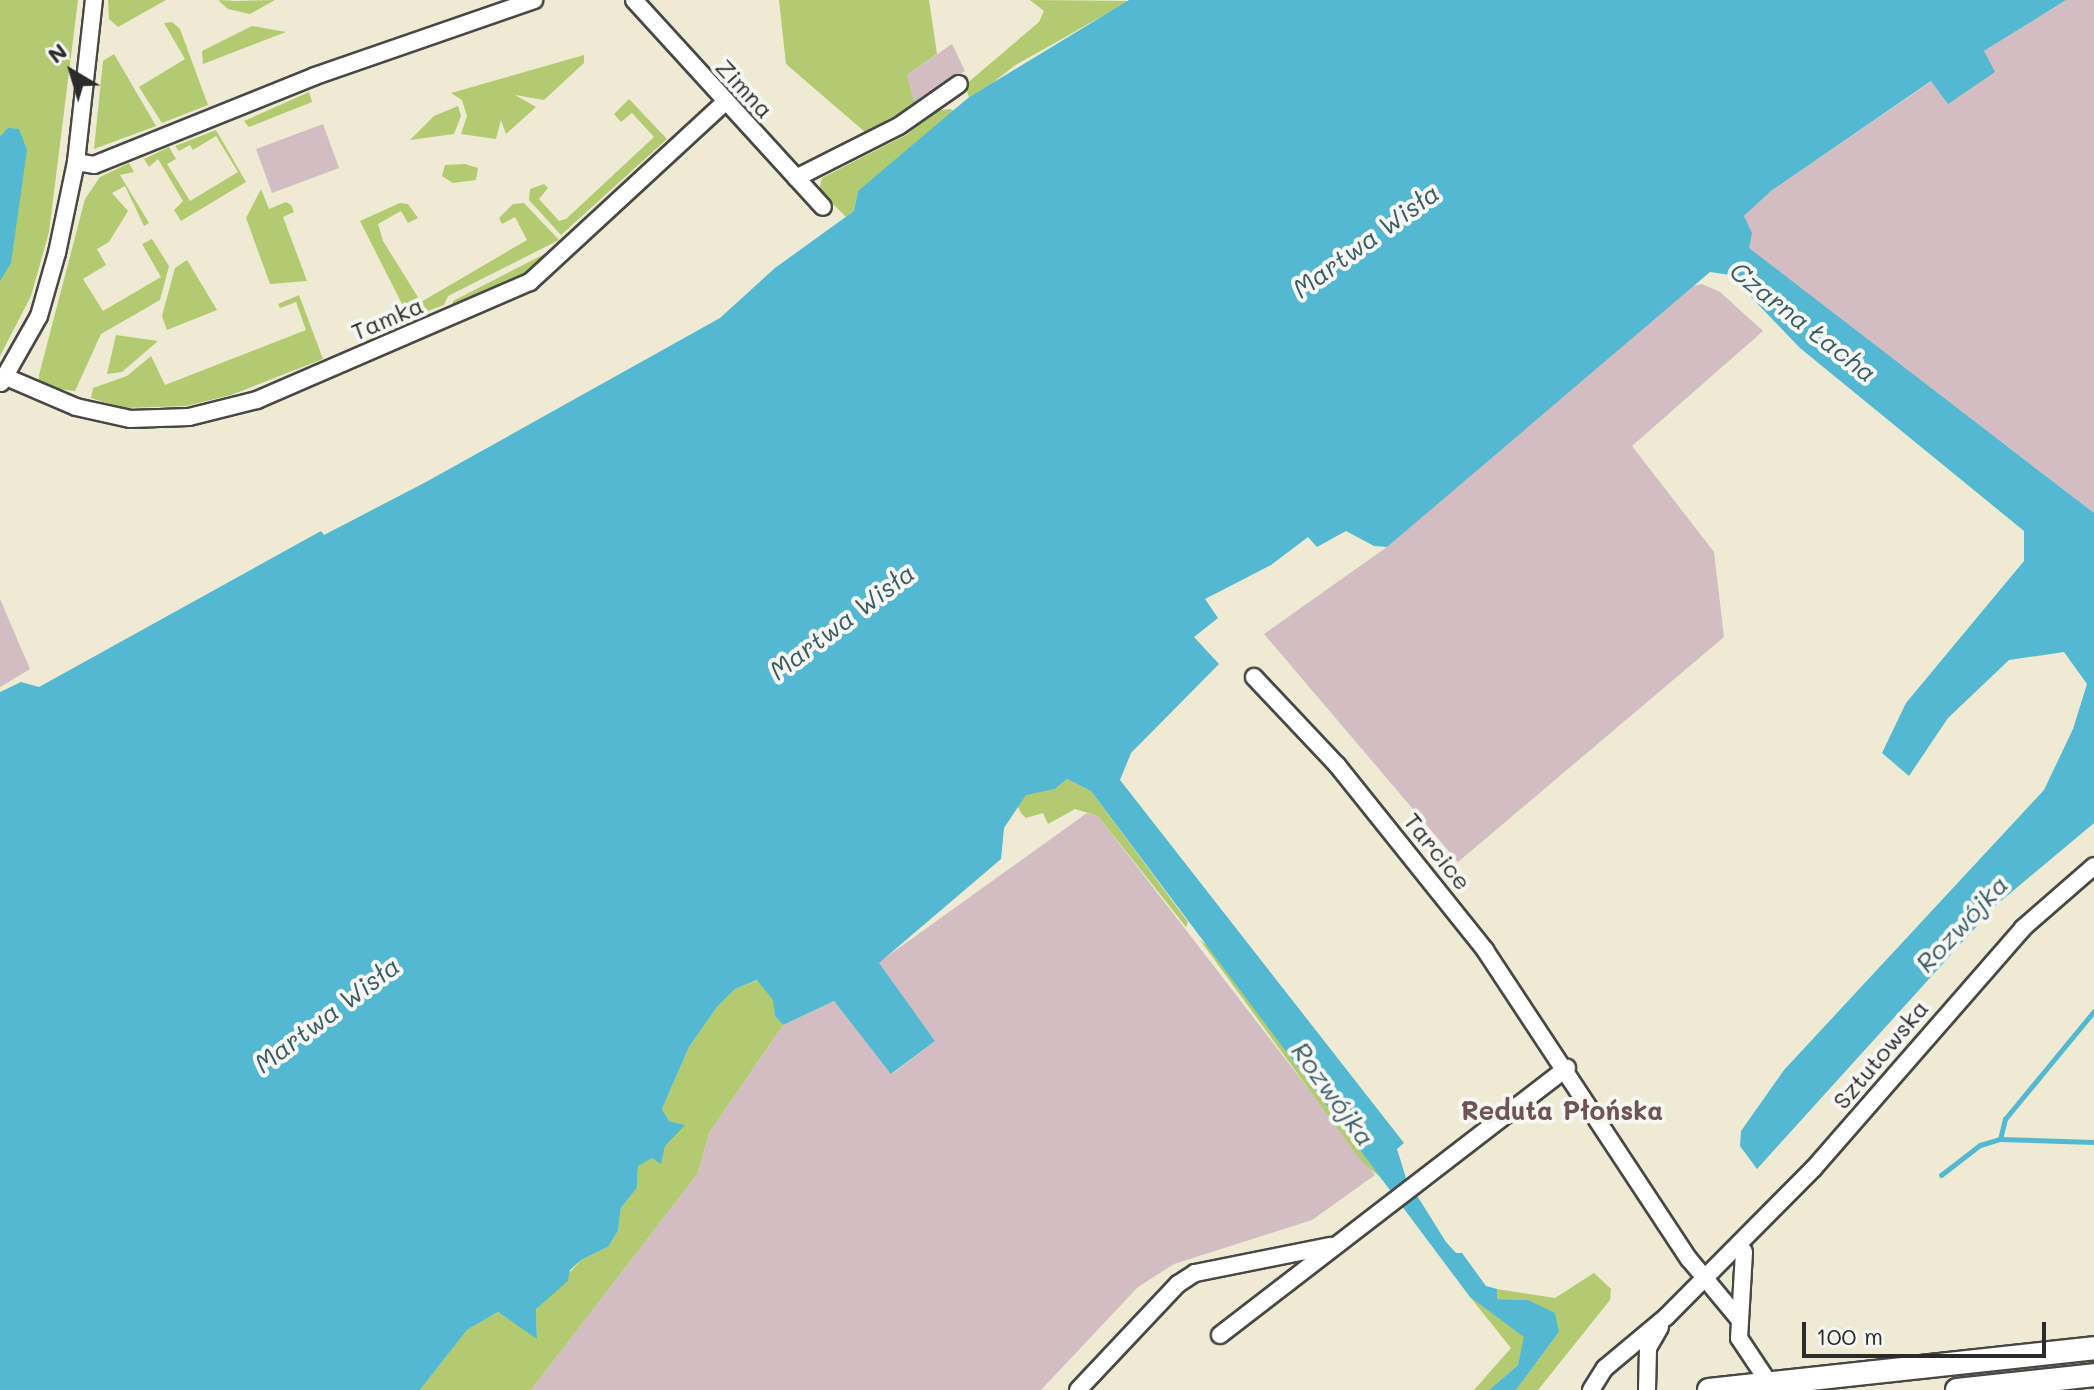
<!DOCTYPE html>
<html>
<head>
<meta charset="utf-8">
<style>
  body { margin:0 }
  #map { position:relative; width:2094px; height:1390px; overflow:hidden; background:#eeead4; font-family:Mali,sans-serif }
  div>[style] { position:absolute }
  .industrial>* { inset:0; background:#d2bec2 }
  .green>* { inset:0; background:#b3cb70 }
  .water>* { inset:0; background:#53b8d1 }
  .stream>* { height:5px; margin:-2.5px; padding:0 2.5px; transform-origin:2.5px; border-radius:2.5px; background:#53b8d1 }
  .roads { filter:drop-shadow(2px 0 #484844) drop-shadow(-2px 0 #484844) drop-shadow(0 2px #484844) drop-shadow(0 -2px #484844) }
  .minor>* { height:16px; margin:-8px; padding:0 8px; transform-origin:8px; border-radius:8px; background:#fff }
  .secondary>* { height:22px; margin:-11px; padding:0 11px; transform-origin:11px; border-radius:11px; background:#fff }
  span { translate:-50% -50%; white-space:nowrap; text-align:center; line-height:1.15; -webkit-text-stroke:8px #f6f6f2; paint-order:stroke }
  .street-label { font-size:24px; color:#2b2b2b }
  .water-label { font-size:26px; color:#395c65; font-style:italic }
  .neighbourhood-label { font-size:26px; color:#6f5454; font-weight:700 }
  .north { position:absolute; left:32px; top:32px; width:80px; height:80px; -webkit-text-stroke:6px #f6f6f2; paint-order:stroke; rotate:322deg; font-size:22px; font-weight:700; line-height:32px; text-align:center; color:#2b2b2b }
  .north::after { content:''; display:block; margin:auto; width:28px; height:36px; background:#2b2b2b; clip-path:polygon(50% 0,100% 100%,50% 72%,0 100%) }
  .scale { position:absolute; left:1802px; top:1322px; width:244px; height:36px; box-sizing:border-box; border:4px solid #2b2b2b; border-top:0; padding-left:10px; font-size:24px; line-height:28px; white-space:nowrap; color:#2b2b2b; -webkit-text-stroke:6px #f6f6f2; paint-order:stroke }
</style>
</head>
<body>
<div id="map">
  <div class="industrial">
    <div style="clip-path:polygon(2066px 0,2094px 0,2094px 513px,1748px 248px,1744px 216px,1771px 191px,1932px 81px,1948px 103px,1984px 51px)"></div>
    <div style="clip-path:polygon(952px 44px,965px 71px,915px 105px,907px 75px)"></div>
    <div style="clip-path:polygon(323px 124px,339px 168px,272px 193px,256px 149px)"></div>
    <div style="clip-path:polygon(1702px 284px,1720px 292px,1763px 331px,1632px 446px,1714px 552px,1724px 637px,1458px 862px,1264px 634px,1387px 547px,1651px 318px,1688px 287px)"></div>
    <div style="clip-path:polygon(0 599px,30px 669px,0 687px)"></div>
    <div style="clip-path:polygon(1087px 813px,1098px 816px,1375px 1175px,1312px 1220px,1174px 1264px,1138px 1287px,1041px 1390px,531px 1390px,698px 1173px,709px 1133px,783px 1025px,834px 1001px,892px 1074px,935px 1041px,878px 963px)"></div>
  </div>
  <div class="green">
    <div style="clip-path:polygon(0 0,78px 0,49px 232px,31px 296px,0 356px)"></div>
    <div style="clip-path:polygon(108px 0,166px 0,118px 27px,109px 19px)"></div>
    <div style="clip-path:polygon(218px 0,237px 1px,275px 0,250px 14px,228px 9px)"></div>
    <div style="clip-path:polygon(779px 0,929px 0,937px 54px,907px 75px,915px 105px,865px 132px,786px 64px)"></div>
    <div style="clip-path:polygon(1030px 0,1129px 1px,1014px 66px,970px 101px,965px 85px,1039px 22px,1044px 11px)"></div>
    <div style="clip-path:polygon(172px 22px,180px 29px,208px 105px,162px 123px,139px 87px,185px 59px,164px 23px)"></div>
    <div style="clip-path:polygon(252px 26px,286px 32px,203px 64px,202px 51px)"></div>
    <div style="clip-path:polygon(114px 54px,156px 126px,94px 149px,103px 61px)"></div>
    <div style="clip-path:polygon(584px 55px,584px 63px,544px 100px,515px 95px,536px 107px,506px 134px,501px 120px,496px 139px,461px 134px,467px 116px,462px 100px,451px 93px)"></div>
    <div style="clip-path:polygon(309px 92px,312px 102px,249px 127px,244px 121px)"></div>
    <div style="clip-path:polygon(629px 99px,667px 139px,561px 235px,529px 200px,530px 189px,544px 184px,548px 188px,539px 199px,559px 221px,566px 219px,654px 137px,632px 113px,621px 122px,614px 114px)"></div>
    <div style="clip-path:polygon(458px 106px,461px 116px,454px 134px,410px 140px,434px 116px)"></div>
    <div style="clip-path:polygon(950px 109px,957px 112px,858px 191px,854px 211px,846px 217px,819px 190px,822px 178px,906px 135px,938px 110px)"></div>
    <div style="clip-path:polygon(216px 130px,246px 182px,181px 221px,174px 210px,183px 201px,158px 159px,149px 167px,144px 159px,169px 147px,176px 159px,167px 164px,190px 201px,238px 172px,216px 136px,193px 150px,190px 145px,179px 151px,175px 146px)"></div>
    <div style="clip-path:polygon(129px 163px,134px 172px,120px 175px,149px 223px,144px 226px,125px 186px,112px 193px,128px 211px,109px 242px,97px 249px,106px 265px,83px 279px,103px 311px,161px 277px,142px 244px,152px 239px,169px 266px,160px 300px,101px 334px,75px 391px,49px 388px,39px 383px,39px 375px,85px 199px,100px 177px)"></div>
    <div style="clip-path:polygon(465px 164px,478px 168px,476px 180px,453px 183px,442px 176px,445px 165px)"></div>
    <div style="clip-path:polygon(261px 189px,269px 209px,286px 202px,291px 205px,294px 212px,283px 217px,307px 281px,270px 284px,246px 218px)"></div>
    <div style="clip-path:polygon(400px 203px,408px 204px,418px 218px,408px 223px,401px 211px,378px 224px,383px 241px,421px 302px,527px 240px,515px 217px,502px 224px,499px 218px,513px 204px,524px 203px,559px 240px,448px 296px,444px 305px,414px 316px,404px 308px,360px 221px)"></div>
    <div style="clip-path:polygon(556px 248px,527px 275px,451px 309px,453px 301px)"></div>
    <div style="clip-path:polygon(187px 260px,217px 310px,167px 330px,162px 316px,175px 268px)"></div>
    <div style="clip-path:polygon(299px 295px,323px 359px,231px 395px,186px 406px,123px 408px,91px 398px,93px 388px,127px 376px,151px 356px,165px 385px,306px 330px,296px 302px,280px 308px,278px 304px)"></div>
    <div style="clip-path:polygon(116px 335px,158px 341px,122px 372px,107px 374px)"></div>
    <div style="clip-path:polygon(1067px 779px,1091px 791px,1188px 922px,1186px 927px,1098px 816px,1075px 809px,1048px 824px,1043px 813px,1026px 818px,1021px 813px,1017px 805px,1026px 794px,1055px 789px)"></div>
    <div style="clip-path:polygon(1200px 940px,1210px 948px,1380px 1177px,1362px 1162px)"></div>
    <div style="clip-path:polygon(758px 980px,774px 1000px,775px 1016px,783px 1025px,709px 1133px,698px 1173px,531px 1390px,420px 1390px,467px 1330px,498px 1312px,537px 1338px,536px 1309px,581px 1260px,608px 1247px,618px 1231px,621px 1208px,637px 1188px,638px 1166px,684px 1125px,669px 1121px,662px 1109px,689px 1047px,717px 1007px,735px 989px)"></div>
    <div style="clip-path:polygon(1594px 1273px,1611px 1289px,1610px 1300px,1538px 1390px,1516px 1390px,1559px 1332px,1528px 1300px,1497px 1299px,1497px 1289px,1555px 1298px)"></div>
    <div style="clip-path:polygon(1470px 1297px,1525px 1337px,1518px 1365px,1489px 1390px,1474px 1390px,1511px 1348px)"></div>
  </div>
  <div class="water">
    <div style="clip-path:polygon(1129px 0,2066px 0,1984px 51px,1995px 72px,1948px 104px,1931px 81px,1771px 191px,1744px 216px,1752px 233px,1749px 248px,2094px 513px,2094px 823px,1996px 905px,1757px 1169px,1740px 1146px,1741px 1131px,1784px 1070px,2044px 790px,2073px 729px,2087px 684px,2064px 652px,2009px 660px,1948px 718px,1909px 776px,1882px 753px,1906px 703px,2024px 561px,2024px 531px,1800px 348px,1730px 275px,1710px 272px,1387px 547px,1374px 546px,1346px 531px,1317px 547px,1308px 537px,1271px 565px,1205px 599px,1218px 618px,1194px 637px,1219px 664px,1131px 753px,1120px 780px,1404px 1143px,1397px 1149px,1406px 1178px,1446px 1242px,1456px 1253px,1462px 1253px,1486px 1286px,1497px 1289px,1497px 1299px,1528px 1300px,1555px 1313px,1559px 1332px,1516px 1390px,1489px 1390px,1518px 1365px,1524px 1337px,1470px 1297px,1091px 791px,1067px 779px,1055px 789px,1026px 795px,1004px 828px,1001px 859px,879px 963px,935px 1041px,891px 1074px,834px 1001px,783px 1025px,775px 1016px,773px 1000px,757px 980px,735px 989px,717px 1007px,689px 1047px,662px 1109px,669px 1121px,685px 1125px,665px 1146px,661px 1164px,652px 1158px,638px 1166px,637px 1188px,621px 1208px,618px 1231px,608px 1247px,581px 1260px,570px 1270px,568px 1281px,536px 1309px,537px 1339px,498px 1312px,467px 1330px,420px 1390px,0 1390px,0 692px,21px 682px,39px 687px,321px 531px,324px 535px,426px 482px,720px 318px,775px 268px,854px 211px,858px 191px,968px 98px)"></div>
    <div style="clip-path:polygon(8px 128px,19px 129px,27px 150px,11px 263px,0 281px,0 137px)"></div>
  </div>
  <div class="stream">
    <div style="left:2000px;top:1139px;width:94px;rotate:1.8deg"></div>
    <div style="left:1941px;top:1175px;width:49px;rotate:-37.6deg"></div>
    <div style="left:1980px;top:1145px;width:21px;rotate:-17deg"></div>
    <div style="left:2000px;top:1139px;width:21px;rotate:-76deg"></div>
    <div style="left:2005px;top:1119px;width:140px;rotate:-50.5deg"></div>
  </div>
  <div class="roads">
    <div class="minor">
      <div style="left:634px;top:0;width:280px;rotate:47.6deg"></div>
      <div style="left:76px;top:162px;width:18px;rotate:9deg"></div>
      <div style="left:94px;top:165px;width:238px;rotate:-21.9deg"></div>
      <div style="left:315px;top:76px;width:232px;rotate:-19.1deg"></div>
      <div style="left:796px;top:178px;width:115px;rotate:-26.8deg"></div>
      <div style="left:899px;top:126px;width:73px;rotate:-35deg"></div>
      <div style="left:6px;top:377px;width:76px;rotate:23.2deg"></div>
      <div style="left:76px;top:407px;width:55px;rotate:12.5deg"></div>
      <div style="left:130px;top:419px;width:59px;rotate:-1.9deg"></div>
      <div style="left:189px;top:417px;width:70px;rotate:-14deg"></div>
      <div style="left:257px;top:400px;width:297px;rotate:-23.4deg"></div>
      <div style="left:530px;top:282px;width:265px;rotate:-42.7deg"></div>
      <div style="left:1px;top:383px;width:77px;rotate:-60.4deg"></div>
      <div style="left:39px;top:316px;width:66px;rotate:-74.1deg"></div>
      <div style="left:57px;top:253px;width:93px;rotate:-78.2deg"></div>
      <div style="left:76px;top:162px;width:163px;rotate:-83.7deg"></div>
      <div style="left:1254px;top:677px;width:121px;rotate:46.7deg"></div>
      <div style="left:1337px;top:765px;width:237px;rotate:51.3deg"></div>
      <div style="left:1485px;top:950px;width:370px;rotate:56.6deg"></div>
      <div style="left:1689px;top:1259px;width:77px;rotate:50.3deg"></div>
      <div style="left:1739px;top:1244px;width:9px;rotate:58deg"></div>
      <div style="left:1744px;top:1252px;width:86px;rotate:93.3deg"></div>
      <div style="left:1739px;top:1338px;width:54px;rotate:56.3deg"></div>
      <div style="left:1220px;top:1335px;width:438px;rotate:-37.6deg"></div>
      <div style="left:1078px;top:1390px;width:146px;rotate:-46.7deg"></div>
      <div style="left:1178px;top:1284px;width:20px;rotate:-33deg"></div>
      <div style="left:1195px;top:1273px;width:138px;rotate:-11.3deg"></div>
      <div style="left:1591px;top:1390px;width:26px;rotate:-58deg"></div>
      <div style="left:1605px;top:1368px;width:80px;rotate:-39.9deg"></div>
      <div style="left:1666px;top:1317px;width:210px;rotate:-45.2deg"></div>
      <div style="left:1814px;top:1168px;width:318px;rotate:-48.9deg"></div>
      <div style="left:2023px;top:928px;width:94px;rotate:-41.1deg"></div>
      <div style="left:1647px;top:1390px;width:42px;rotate:-88.6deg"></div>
      <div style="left:1648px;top:1348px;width:24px;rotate:-60deg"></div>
    </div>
    <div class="secondary">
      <div style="left:1709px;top:1390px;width:387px;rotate:-6.2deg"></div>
      <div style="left:1957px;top:1390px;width:138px;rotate:-6.2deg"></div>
    </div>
  </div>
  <div class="street-label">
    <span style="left:745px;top:88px;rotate:47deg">Zimna</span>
    <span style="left:387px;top:318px;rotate:-23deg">Tamka</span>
    <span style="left:1438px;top:851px;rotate:51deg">Tarcice</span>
    <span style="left:1880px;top:1054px;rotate:-50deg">Sztutowska</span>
  </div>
  <div class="water-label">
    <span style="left:1366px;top:241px;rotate:-36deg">Martwa Wisła</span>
    <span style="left:1803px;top:322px;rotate:38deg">Czarna Łacha</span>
    <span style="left:842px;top:622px;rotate:-37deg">Martwa Wisła</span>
    <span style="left:1962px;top:924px;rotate:-47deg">Rozwójka</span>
    <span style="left:327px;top:1015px;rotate:-37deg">Martwa Wisła</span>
    <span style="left:1333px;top:1094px;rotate:54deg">Rozwójka</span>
  </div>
  <div class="neighbourhood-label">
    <span style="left:1562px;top:1111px">Reduta Płońska</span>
  </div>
  <div class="north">N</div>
  <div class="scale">100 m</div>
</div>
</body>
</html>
